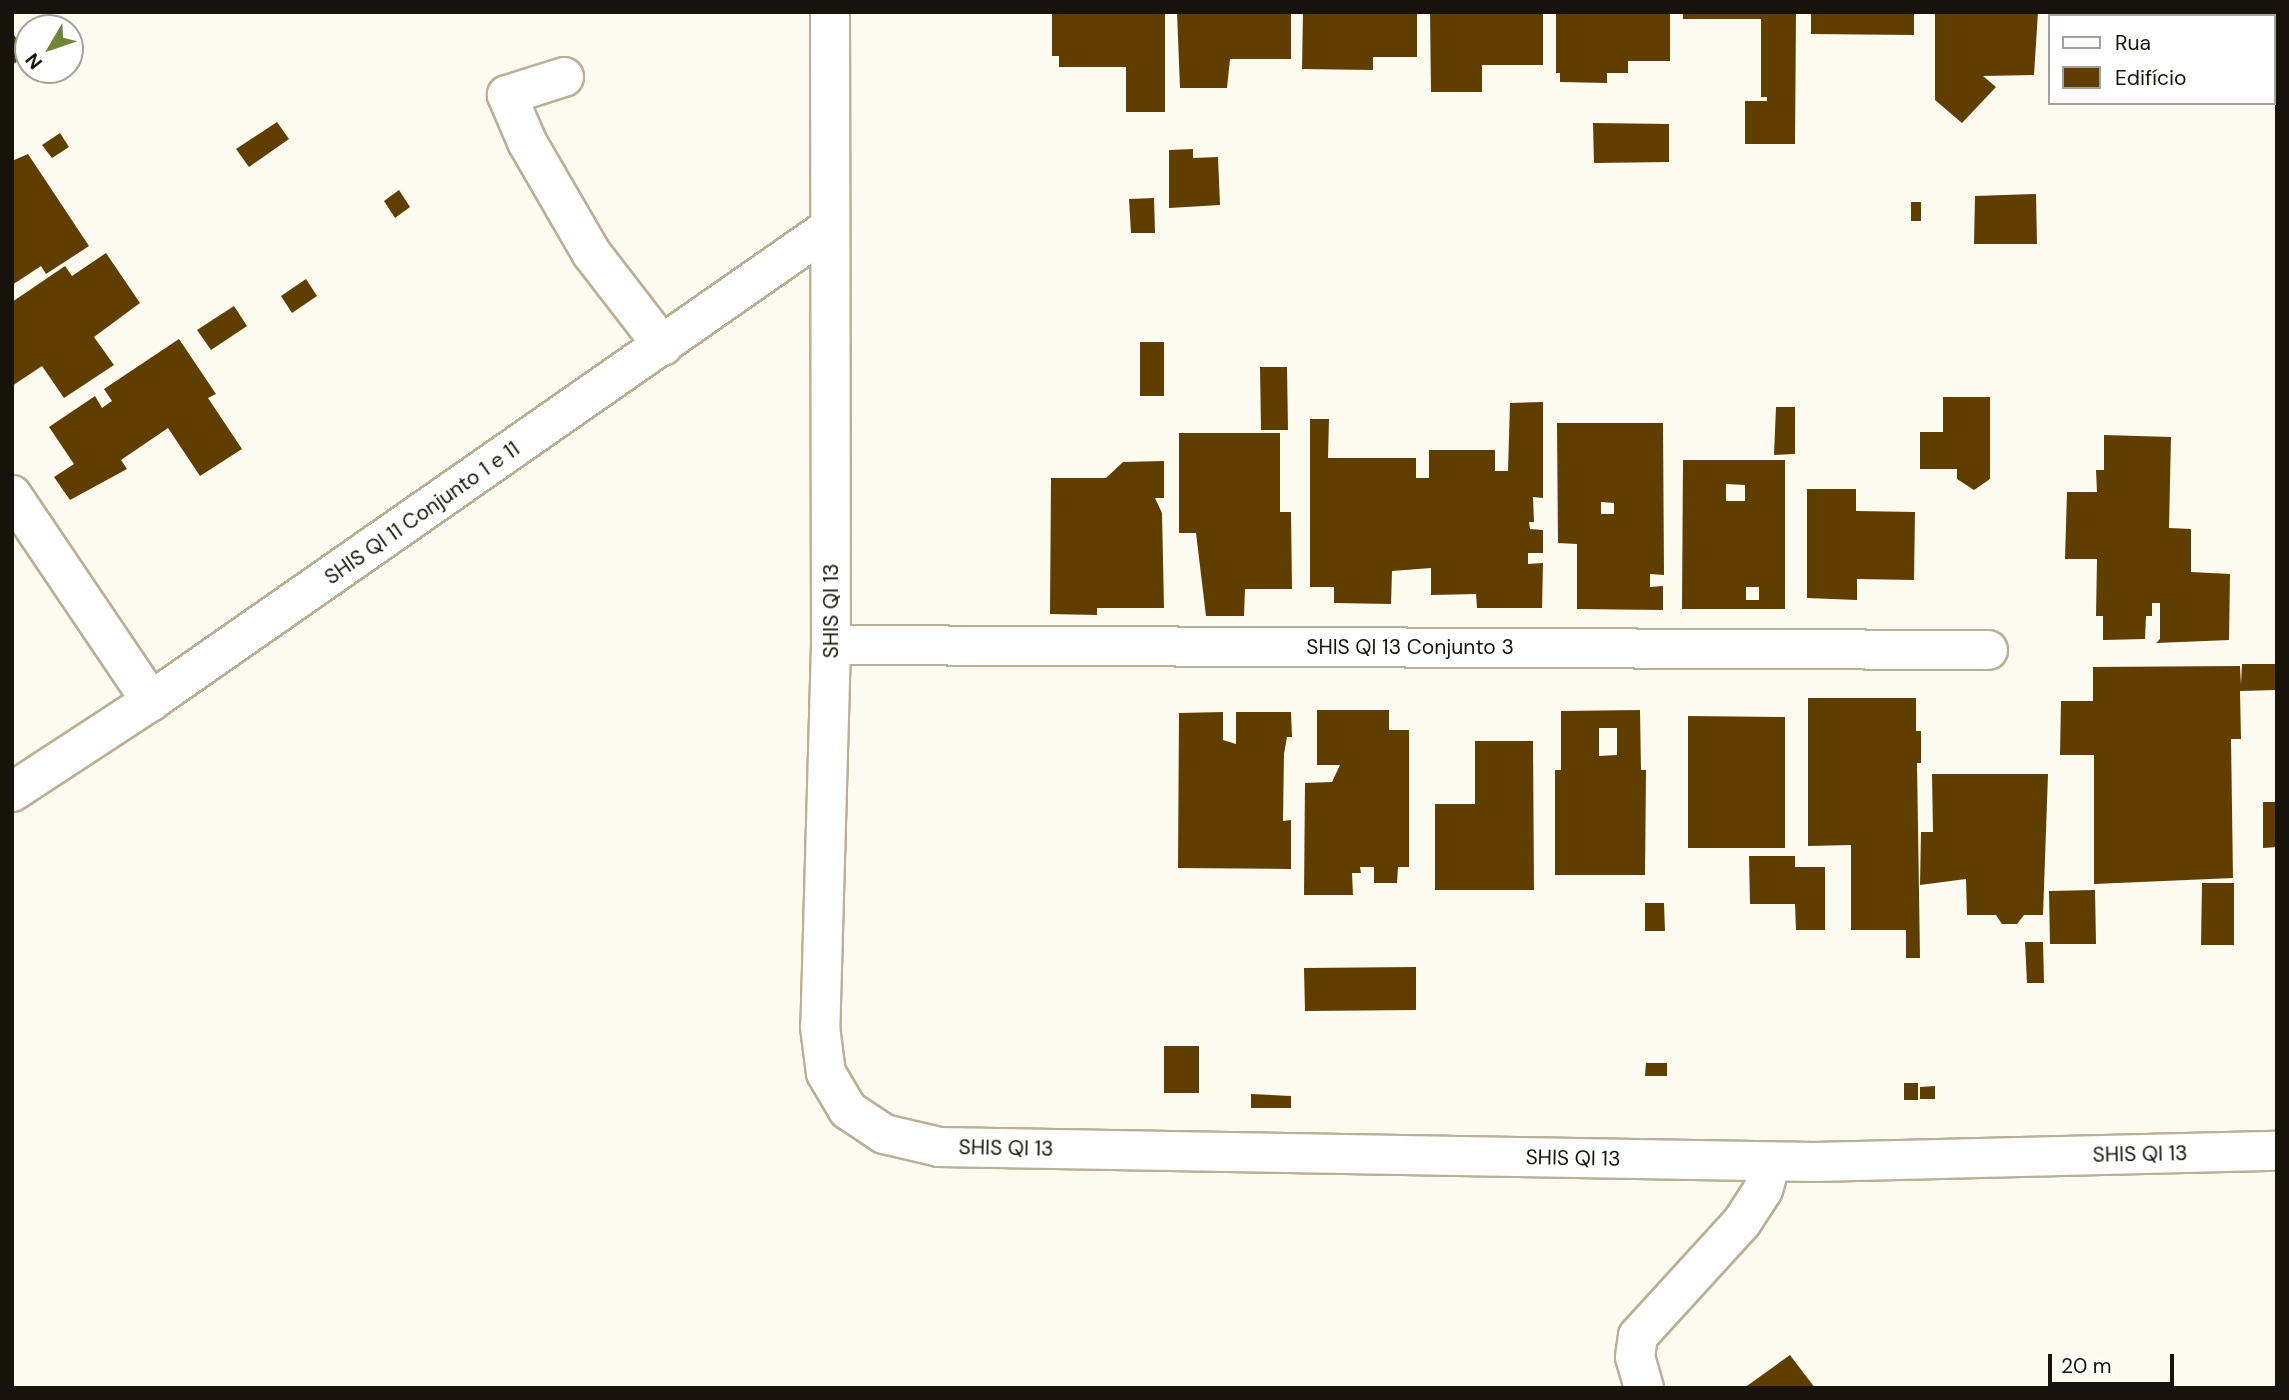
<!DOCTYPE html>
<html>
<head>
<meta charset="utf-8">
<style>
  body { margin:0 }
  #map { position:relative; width:2289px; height:1400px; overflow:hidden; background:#fdfaef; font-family:"DM Sans",sans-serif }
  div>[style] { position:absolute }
  .building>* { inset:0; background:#5f3e00 }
  .roads { filter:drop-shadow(2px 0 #b9b098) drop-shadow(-2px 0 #b9b098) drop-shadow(0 2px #b9b098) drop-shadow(0 -2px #b9b098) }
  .minor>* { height:38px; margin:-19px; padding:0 19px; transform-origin:19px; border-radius:19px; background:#fff }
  span { translate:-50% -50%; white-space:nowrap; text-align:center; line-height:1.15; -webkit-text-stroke:7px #fff; paint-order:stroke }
  .street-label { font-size:21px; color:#17130a }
  .frame { position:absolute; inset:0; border:14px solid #17130a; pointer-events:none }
  .legend { position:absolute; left:2048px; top:14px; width:228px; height:91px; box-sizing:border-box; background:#fff; border:2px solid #a2a19d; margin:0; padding:9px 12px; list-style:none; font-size:21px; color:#17130a }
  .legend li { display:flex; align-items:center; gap:14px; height:35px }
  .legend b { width:35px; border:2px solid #a2a19d }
  .north { position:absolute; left:14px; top:14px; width:70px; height:70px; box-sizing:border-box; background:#fff; border:2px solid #a2a19d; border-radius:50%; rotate:231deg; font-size:19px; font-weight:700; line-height:28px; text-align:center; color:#17130a }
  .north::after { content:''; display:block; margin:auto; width:24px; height:32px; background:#718536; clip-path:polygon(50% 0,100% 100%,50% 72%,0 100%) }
  .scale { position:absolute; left:2048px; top:1354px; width:126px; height:32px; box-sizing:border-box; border:4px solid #17130a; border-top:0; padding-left:9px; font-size:21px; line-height:24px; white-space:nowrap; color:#17130a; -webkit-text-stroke:5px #fff; paint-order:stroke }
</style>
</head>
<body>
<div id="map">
  <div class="building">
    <div style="clip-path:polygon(1052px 12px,1165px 12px,1165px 112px,1126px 112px,1126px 67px,1059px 67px,1059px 56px,1052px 56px)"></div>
    <div style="clip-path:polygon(1177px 12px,1291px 12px,1291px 59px,1230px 59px,1227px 88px,1180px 88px)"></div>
    <div style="clip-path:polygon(1303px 12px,1417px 12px,1417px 57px,1373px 57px,1373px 70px,1302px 69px)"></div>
    <div style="clip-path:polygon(1430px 12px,1543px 12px,1543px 65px,1482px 65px,1482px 92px,1431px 92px)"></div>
    <div style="clip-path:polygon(1556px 12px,1670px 12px,1670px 61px,1628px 61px,1628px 73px,1607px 73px,1607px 83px,1560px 82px,1560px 73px,1556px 73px)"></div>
    <div style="clip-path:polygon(1683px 12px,1796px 12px,1795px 144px,1745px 144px,1745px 101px,1767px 101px,1767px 97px,1761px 97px,1761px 19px,1683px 19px)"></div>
    <div style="clip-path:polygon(1811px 12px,1914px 12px,1914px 35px,1811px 34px)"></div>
    <div style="clip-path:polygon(1935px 12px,2038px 12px,2034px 75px,1983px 76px,1996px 87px,1962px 123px,1935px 100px)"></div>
    <div style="clip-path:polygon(2118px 12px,2227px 12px,2227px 16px,2118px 16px)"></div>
    <div style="clip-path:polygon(12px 32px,27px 55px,12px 65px)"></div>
    <div style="clip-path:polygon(277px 122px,289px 139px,249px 167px,236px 149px)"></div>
    <div style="clip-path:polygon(1593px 123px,1669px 124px,1669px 162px,1594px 163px)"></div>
    <div style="clip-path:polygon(60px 133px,69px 147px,52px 158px,42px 145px)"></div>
    <div style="clip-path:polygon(1193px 149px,1193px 158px,1218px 157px,1220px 205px,1169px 208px,1169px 150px)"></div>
    <div style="clip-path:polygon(28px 154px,89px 246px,46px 274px,41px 266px,12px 285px,12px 161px)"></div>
    <div style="clip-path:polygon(399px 190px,410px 207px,395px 218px,384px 201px)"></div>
    <div style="clip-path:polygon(2036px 194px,2037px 244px,1974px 244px,1975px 196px)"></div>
    <div style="clip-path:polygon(1154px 198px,1155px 233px,1131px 233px,1129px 199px)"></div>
    <div style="clip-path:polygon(1911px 202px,1921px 202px,1921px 221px,1911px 221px)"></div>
    <div style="clip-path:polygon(106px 253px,140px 303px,94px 337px,114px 365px,64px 398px,42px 366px,12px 386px,12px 302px,65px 266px,72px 276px)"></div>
    <div style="clip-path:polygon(306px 279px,317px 296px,292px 313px,281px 296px)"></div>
    <div style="clip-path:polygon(234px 306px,247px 326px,211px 350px,197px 330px)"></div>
    <div style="clip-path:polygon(179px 339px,216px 394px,208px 398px,242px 449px,200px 476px,168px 428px,121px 460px,127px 469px,70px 500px,54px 477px,74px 464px,49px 427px,95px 396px,102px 408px,112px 401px,104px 389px)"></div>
    <div style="clip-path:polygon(1140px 342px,1164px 342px,1164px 396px,1140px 396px)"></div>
    <div style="clip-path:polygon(1260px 367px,1287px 367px,1288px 430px,1261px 430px)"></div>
    <div style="clip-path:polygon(1943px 397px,1990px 397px,1990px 479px,1974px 490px,1957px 479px,1957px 469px,1920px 469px,1920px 432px,1943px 432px)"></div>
    <div style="clip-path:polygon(1543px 402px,1543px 498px,1533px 497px,1534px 522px,1529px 522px,1530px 529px,1543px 530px,1543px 553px,1528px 553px,1528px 564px,1543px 563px,1542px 608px,1477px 608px,1476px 594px,1431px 595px,1431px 568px,1392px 571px,1391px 604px,1334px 603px,1334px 587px,1310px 587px,1310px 419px,1329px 419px,1328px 458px,1416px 458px,1416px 478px,1429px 478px,1429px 450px,1495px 450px,1495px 471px,1508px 471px,1510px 403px)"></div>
    <div style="clip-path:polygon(1776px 407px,1795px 407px,1795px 454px,1774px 455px)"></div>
    <div style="clip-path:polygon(evenodd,1557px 423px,1663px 423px,1664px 575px,1650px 574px,1650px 587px,1663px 586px,1663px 610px,1577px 609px,1577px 544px,1558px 543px,1557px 423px,1601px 502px,1614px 503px,1614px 514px,1601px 514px,1601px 502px)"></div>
    <div style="clip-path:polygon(1179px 433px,1280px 433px,1280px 512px,1291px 512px,1292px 589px,1245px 589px,1244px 616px,1206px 616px,1196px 533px,1179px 533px)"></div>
    <div style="clip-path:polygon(2104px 435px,2171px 437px,2169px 528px,2191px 529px,2191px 572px,2230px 574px,2229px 640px,2156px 643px,2160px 639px,2160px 603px,2152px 603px,2152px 616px,2146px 616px,2145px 639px,2103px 640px,2103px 616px,2096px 616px,2097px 559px,2065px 559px,2067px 492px,2097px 492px,2096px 470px,2104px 470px)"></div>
    <div style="clip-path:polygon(evenodd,1683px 460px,1785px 460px,1785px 609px,1682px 609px,1683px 460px,1726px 484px,1745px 485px,1745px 501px,1726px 501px,1726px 484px,1683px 460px,1746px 587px,1759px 587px,1759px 600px,1746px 600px,1746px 587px)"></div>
    <div style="clip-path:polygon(1164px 461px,1164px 498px,1155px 498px,1162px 513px,1164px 608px,1097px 608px,1097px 615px,1050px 614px,1051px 478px,1106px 478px,1123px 462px)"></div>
    <div style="clip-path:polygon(1807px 489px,1856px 489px,1856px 511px,1915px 512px,1914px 580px,1857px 579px,1857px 600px,1807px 598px)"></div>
    <div style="clip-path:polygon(2242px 664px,2277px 664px,2277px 690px,2240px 691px,2241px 739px,2231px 739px,2233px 878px,2094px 884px,2094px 755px,2060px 755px,2061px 701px,2093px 701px,2093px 667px,2240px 666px,2241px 685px)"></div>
    <div style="clip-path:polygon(1808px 698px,1916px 698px,1916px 731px,1921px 731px,1921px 763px,1917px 763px,1920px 958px,1906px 958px,1906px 930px,1851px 930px,1851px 845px,1808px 846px)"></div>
    <div style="clip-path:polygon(1317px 710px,1389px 710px,1389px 730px,1409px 730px,1409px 867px,1398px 867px,1397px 883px,1374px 883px,1374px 867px,1360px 867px,1361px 873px,1352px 873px,1353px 895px,1304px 895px,1305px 783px,1332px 782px,1340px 765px,1317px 765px)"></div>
    <div style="clip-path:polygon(evenodd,1640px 710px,1641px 770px,1646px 770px,1645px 875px,1555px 875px,1555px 770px,1561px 770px,1561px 711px,1640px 710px,1599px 728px,1617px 728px,1617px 755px,1599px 756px,1599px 728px)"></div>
    <div style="clip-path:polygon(1223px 712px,1223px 740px,1236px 744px,1236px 712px,1291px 712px,1292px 737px,1287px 737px,1284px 754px,1283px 821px,1291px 820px,1291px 869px,1178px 868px,1179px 713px)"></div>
    <div style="clip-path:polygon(1688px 716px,1785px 717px,1785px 848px,1688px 848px)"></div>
    <div style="clip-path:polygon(1475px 741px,1533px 741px,1534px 890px,1435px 890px,1435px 804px,1475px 804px)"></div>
    <div style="clip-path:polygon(1932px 774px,2048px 774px,2043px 915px,2024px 915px,2017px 924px,2002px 924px,1996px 915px,1967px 915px,1966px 879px,1920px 885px,1921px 832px,1933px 832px)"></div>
    <div style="clip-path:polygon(2263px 802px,2277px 802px,2277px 847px,2263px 848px)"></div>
    <div style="clip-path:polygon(1749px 856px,1795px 856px,1795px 867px,1825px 867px,1825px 930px,1796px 930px,1795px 904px,1750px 904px)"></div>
    <div style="clip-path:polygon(2202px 883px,2234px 883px,2234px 945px,2201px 945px)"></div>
    <div style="clip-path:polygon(2095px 890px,2096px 944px,2050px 944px,2049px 891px)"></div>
    <div style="clip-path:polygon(1645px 903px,1664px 903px,1665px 931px,1645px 931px)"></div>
    <div style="clip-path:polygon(2025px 942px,2043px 942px,2044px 983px,2027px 983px)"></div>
    <div style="clip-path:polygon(1416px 967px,1416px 1010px,1305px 1011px,1304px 968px)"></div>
    <div style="clip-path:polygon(1164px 1046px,1199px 1046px,1199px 1093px,1164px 1093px)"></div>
    <div style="clip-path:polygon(1646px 1063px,1667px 1063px,1667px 1076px,1645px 1076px)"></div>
    <div style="clip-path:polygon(1904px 1083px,1918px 1083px,1918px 1100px,1904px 1100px)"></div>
    <div style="clip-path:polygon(1935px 1086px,1935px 1099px,1920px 1099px,1920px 1087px)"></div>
    <div style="clip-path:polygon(1251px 1094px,1291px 1096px,1291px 1108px,1251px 1108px)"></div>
    <div style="clip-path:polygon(1790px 1355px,1815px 1388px,1744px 1388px)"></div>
  </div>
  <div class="roads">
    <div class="minor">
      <div style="left:830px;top:12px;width:633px;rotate:89.91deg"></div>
      <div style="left:831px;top:645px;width:382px;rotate:91.6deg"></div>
      <div style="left:820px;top:1027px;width:46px;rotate:82.6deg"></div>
      <div style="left:826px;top:1073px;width:43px;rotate:59.3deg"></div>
      <div style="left:848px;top:1110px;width:43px;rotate:33.7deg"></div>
      <div style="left:884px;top:1134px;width:57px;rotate:13.3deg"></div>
      <div style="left:939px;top:1147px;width:875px;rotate:0.98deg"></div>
      <div style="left:1814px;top:1162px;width:463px;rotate:-1.4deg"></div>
      <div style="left:564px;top:77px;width:60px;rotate:162.5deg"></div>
      <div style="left:507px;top:95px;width:51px;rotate:66.9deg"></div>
      <div style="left:527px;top:142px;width:129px;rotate:59.9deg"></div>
      <div style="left:592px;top:254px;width:116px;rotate:52.3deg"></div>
      <div style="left:12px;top:495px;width:249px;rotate:56deg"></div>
      <div style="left:831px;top:645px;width:1157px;rotate:0.25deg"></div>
      <div style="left:12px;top:792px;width:166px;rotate:-33.2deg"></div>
      <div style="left:151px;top:701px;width:827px;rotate:-34.9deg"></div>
      <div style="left:1644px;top:1388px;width:32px;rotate:-106deg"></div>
      <div style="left:1635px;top:1357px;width:21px;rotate:-82deg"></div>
      <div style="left:1638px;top:1336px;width:154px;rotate:-47.6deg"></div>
      <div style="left:1742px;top:1222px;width:38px;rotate:-57deg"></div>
      <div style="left:1763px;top:1190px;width:29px;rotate:-74deg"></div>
    </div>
  </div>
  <div class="street-label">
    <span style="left:422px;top:513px;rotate:-35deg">SHIS QI 11 Conjunto 1 e 11</span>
    <span style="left:831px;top:611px;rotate:-90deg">SHIS QI 13</span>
    <span style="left:1410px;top:647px">SHIS QI 13 Conjunto 3</span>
    <span style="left:1006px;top:1148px;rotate:1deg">SHIS QI 13</span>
    <span style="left:2140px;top:1154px;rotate:-1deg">SHIS QI 13</span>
    <span style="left:1573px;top:1158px;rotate:1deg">SHIS QI 13</span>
  </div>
  <div class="frame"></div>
  <ul class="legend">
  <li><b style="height:9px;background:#fff"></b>Rua</li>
  <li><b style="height:19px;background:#5f3e00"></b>Edifício</li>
  </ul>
  <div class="north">N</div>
  <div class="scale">20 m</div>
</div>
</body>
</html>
